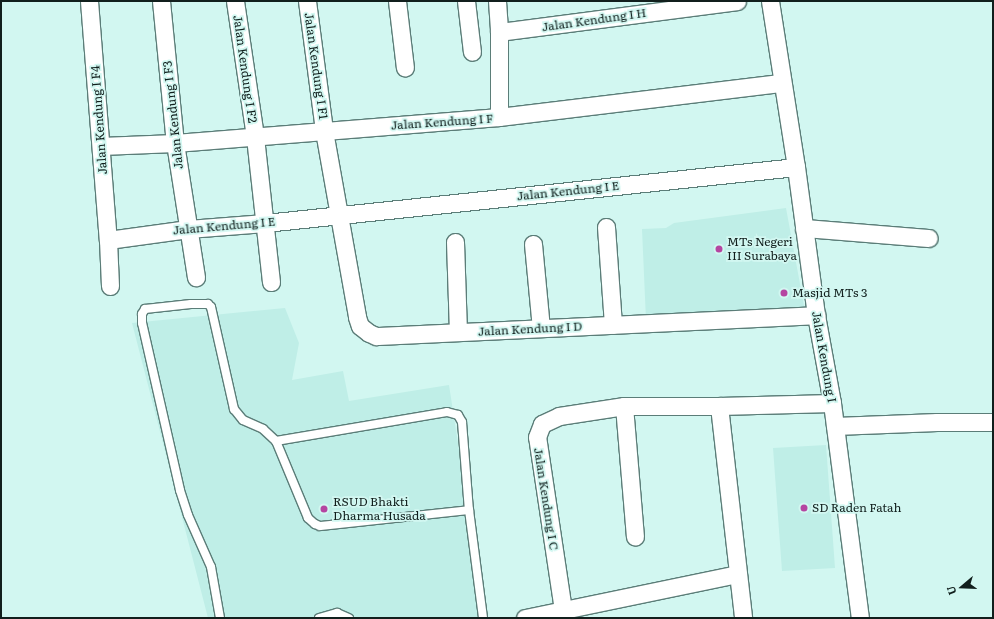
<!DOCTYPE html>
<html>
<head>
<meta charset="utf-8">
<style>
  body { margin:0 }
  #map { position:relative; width:994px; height:619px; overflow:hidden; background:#d2f7f1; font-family:Literata,serif }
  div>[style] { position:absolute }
  .built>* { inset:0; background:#bfeee7 }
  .roads { filter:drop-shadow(1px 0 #5b7d78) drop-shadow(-1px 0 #5b7d78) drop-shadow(0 1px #5b7d78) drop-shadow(0 -1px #5b7d78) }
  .service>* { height:8px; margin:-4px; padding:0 4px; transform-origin:4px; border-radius:4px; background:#fff }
  .minor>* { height:17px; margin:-8.5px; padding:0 8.5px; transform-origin:8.5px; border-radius:8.5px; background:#fff }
  .dots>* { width:11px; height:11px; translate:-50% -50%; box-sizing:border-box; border:2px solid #d2f7f1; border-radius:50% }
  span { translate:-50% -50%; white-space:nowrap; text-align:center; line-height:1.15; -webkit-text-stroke:3.5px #d2f7f1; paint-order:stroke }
  .street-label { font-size:12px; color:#111f1d }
  .poi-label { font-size:12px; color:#111f1d }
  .left { translate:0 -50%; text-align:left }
  .frame { position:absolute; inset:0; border:2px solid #111f1d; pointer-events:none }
  .north { position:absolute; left:942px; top:567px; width:40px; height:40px; -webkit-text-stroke:3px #d2f7f1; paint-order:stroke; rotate:251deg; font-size:11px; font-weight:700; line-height:16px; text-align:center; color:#111f1d }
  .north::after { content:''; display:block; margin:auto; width:14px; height:18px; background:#111f1d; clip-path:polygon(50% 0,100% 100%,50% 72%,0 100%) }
</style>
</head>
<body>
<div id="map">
  <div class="built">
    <div style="clip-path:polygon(786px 208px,805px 311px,646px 320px,642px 229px,666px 228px,674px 223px)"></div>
    <div style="clip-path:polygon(285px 308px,299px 343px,292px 380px,343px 371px,349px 401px,449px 385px,485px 618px,208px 618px,132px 323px)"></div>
    <div style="clip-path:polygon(826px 445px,835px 568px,782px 571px,773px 448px)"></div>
  </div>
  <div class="roads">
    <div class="service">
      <div style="left:276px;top:441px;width:173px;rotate:-9.6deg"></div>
      <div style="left:447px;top:412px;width:11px;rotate:15deg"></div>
      <div style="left:458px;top:415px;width:8px;rotate:60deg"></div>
      <div style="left:462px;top:422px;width:88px;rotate:85.5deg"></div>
      <div style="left:469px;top:510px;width:109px;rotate:82.6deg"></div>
      <div style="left:220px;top:618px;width:52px;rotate:-100deg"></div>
      <div style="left:211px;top:567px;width:57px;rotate:-113.9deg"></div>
      <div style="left:188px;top:515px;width:26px;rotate:-108deg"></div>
      <div style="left:180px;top:490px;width:171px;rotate:-102.8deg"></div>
      <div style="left:142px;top:323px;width:9px;rotate:-90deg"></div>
      <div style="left:142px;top:314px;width:6px;rotate:-59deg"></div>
      <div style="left:145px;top:309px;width:46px;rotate:-6.2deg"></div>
      <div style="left:191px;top:304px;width:17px"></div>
      <div style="left:208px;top:304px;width:4px;rotate:45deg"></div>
      <div style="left:211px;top:307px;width:105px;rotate:77.3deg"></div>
      <div style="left:234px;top:409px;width:14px;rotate:51deg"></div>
      <div style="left:243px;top:420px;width:22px;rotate:24deg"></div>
      <div style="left:263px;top:429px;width:18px;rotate:43deg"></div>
      <div style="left:276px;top:441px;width:83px;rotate:67.4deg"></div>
      <div style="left:308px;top:518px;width:9px;rotate:41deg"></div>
      <div style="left:315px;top:524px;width:5px;rotate:22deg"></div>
      <div style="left:320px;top:526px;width:150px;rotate:-6.1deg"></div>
      <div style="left:319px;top:618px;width:19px;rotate:-16deg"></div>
      <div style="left:337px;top:613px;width:13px;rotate:23deg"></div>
    </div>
    <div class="minor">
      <div style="left:89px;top:1px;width:240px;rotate:85.5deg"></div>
      <div style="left:108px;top:240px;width:46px;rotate:87.5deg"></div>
      <div style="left:161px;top:1px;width:143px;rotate:84.4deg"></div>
      <div style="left:175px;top:143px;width:136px;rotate:81.1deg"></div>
      <div style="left:235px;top:1px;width:137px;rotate:81.6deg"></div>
      <div style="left:255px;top:137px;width:146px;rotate:83.7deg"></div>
      <div style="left:307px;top:1px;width:131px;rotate:82.5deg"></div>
      <div style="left:324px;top:131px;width:189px;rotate:79.9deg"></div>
      <div style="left:357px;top:317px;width:9px;rotate:72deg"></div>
      <div style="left:360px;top:326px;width:11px;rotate:38deg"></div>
      <div style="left:369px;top:333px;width:8px;rotate:23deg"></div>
      <div style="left:376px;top:336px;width:441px;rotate:-2.7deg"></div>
      <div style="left:397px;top:1px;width:67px;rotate:83.2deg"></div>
      <div style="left:466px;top:1px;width:51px;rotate:83.3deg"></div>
      <div style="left:497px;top:1px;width:31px;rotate:86deg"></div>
      <div style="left:499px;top:32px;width:85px;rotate:90deg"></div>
      <div style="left:770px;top:1px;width:168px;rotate:81.1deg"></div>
      <div style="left:796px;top:167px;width:149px;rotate:82.3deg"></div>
      <div style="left:816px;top:315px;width:89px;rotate:79.7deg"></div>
      <div style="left:832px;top:403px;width:217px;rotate:82.6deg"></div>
      <div style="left:499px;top:32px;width:240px;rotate:-7.4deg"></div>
      <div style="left:101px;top:146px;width:74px;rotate:-2.3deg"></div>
      <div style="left:175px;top:143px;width:325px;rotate:-4.6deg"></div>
      <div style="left:499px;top:117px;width:285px;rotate:-6.9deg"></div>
      <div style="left:606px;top:227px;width:98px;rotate:85.9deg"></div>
      <div style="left:804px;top:228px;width:125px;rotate:4.6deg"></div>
      <div style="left:108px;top:240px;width:81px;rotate:-7.8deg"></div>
      <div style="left:188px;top:229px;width:77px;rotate:-4.5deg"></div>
      <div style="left:265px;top:223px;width:534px;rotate:-6.02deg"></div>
      <div style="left:455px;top:242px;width:90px;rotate:88.1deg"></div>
      <div style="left:533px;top:244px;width:84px;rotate:84.6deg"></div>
      <div style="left:624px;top:406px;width:131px;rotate:85.2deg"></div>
      <div style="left:719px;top:406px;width:213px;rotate:83.5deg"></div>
      <div style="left:835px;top:426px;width:102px;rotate:-2.2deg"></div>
      <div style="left:937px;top:422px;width:56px"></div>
      <div style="left:563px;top:610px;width:175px;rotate:-98.5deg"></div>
      <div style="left:537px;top:437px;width:14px;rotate:-69deg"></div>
      <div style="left:542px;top:424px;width:19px;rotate:-25deg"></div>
      <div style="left:559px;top:416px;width:66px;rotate:-8.7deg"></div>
      <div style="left:624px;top:406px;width:95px"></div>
      <div style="left:719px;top:406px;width:113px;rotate:-1.5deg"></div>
      <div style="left:525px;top:618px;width:217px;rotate:-11.7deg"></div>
    </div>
  </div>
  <div class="dots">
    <div style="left:719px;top:249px;background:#b545a1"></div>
    <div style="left:784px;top:293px;background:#b545a1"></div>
    <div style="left:804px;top:508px;background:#b545a1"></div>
    <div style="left:324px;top:509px;background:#b545a1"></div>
  </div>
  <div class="street-label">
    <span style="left:594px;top:20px;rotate:-8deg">Jalan Kendung I H</span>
    <span style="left:316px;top:66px;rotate:82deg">Jalan Kendung I F1</span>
    <span style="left:245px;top:69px;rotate:82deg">Jalan Kendung I F2</span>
    <span style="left:173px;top:115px;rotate:-96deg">Jalan Kendung I F3</span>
    <span style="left:99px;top:120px;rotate:-94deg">Jalan Kendung I F4</span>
    <span style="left:442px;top:122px;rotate:-4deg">Jalan Kendung I F</span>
    <span style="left:568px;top:191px;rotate:-6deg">Jalan Kendung I E</span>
    <span style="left:224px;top:226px;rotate:-5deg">Jalan Kendung I E</span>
    <span style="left:530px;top:329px;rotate:-3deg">Jalan Kendung I D</span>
    <span style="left:824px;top:357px;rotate:80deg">Jalan Kendung I</span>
    <span style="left:546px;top:499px;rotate:81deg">Jalan Kendung I C</span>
  </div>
  <div class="poi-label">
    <span class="left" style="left:727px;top:249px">MTs Negeri<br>III Surabaya</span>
    <span class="left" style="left:792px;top:293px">Masjid MTs 3</span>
    <span class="left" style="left:333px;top:509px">RSUD Bhakti<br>Dharma Husada</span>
    <span class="left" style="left:812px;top:508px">SD Raden Fatah</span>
  </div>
  <div class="frame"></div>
  <div class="north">U</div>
</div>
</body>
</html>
